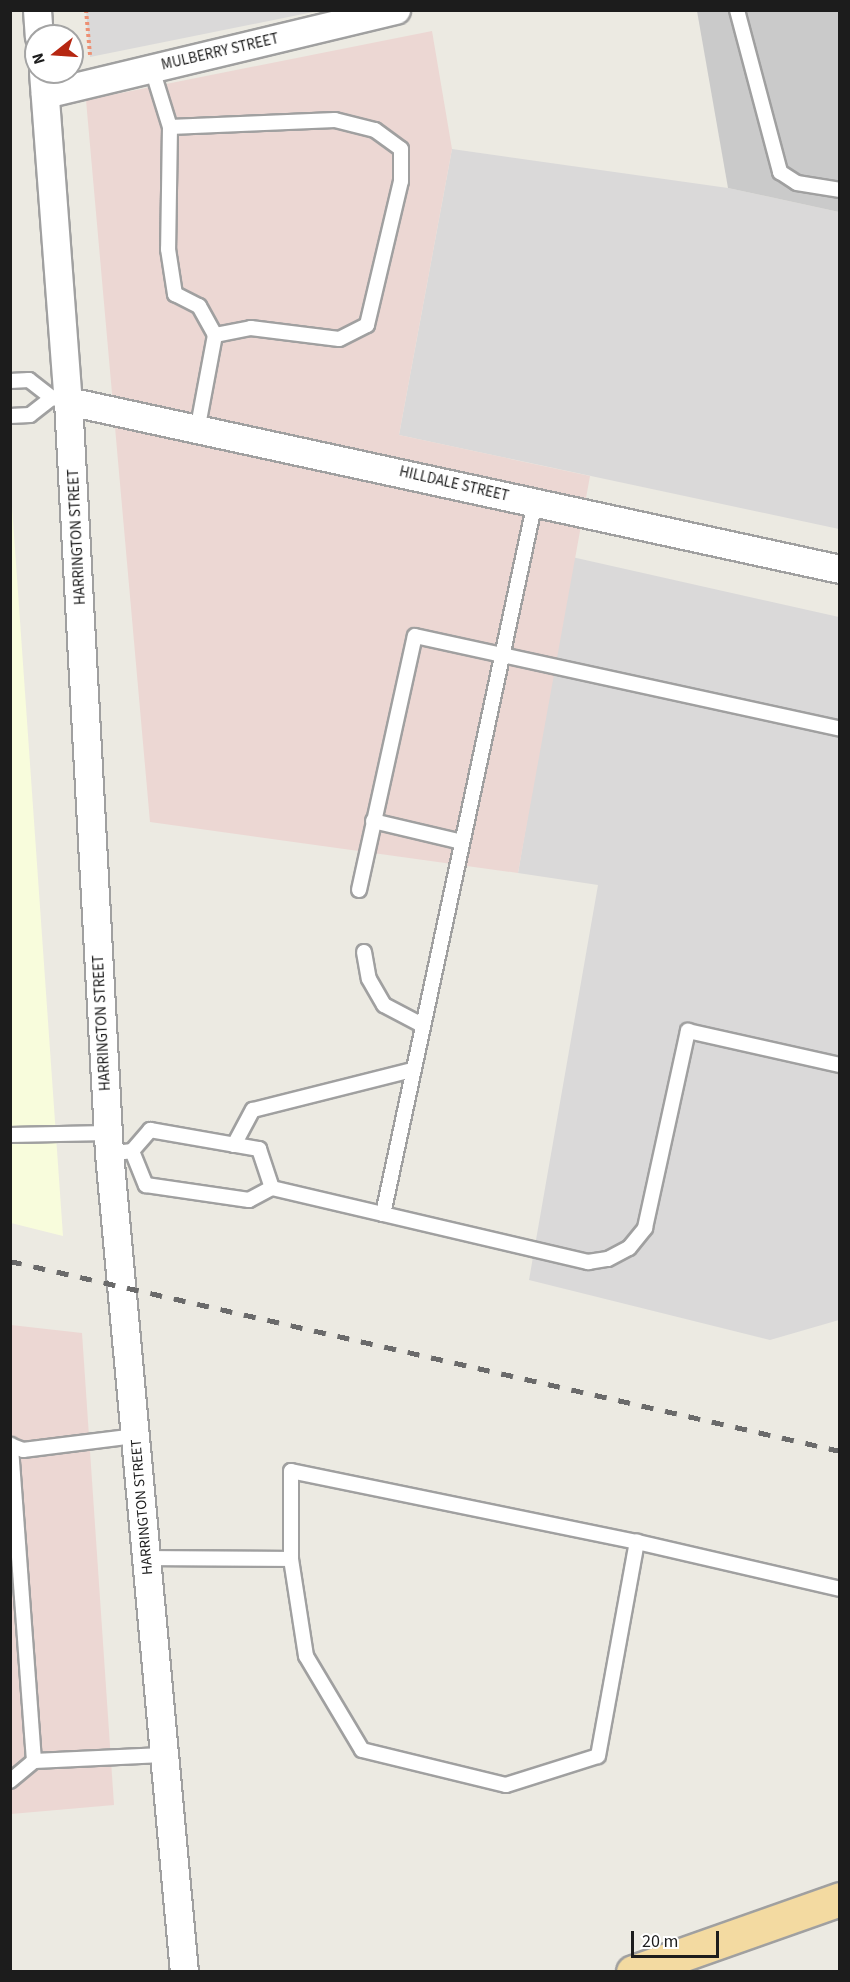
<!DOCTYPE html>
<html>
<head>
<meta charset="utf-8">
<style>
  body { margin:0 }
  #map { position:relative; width:850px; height:1982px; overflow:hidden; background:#eceae2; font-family:"Source Sans 3",sans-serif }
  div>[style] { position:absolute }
  .residential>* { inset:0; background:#dad9d9 }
  .commercial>* { inset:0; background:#ecd7d3 }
  .education>* { inset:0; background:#f8fcdc }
  .religious>* { inset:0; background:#cacaca }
  .path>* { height:4px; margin-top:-2px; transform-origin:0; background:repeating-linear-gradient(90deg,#ed9073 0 3px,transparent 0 6px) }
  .roads { filter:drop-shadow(2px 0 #a0a0a0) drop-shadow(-2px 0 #a0a0a0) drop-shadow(0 2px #a0a0a0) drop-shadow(0 -2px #a0a0a0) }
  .lane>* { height:14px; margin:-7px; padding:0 7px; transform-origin:7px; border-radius:7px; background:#fff }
  .street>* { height:27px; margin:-13.5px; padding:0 13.5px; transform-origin:13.5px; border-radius:13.5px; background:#fff }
  .primary>* { height:33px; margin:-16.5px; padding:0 16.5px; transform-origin:16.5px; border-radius:16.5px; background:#f3daa1 }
  .rail>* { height:4.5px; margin-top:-2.25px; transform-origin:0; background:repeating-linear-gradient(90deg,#6a6a6a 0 12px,transparent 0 24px) }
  span { translate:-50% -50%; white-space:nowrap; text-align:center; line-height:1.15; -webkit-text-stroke:4.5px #fff; paint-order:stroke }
  .street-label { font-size:15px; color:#1c1c1c }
  .frame { position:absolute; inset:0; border:12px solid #1c1c1c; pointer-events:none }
  .north { position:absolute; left:24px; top:24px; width:60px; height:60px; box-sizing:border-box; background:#fff; border:2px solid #a4a4a4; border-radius:50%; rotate:253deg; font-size:16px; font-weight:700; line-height:24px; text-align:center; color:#1c1c1c }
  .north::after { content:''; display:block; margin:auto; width:21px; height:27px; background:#b62712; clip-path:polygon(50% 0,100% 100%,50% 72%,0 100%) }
  .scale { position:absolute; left:631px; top:1931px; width:88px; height:27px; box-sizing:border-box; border:3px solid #1c1c1c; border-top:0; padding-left:8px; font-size:18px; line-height:21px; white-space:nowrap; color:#1c1c1c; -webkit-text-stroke:4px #fff; paint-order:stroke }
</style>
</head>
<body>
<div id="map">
  <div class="residential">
    <div style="clip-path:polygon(86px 10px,318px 10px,318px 11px,90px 57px)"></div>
    <div style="clip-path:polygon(452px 149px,728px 188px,839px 212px,839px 529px,399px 435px)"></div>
    <div style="clip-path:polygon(572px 557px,839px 617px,839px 1320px,770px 1340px,529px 1280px,598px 885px,518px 873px)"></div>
  </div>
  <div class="commercial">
    <div style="clip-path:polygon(432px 31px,452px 149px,399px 435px,590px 476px,518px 873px,150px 822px,86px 100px)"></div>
    <div style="clip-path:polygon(11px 1325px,82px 1333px,114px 1805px,11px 1814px)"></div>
  </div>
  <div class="education">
    <div style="clip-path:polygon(11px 492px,63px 1236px,11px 1223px)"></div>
  </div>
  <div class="religious">
    <div style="clip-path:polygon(697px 11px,839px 11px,839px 212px,728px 188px)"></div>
  </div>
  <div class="path">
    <div style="left:86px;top:10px;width:45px;rotate:84.9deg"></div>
  </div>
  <div class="roads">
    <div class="lane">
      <div style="left:737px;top:10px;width:168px;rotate:75.1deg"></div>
      <div style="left:780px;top:172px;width:20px;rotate:33deg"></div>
      <div style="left:797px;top:183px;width:44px;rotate:9.2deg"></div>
      <div style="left:152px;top:69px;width:61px;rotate:72.8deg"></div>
      <div style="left:170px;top:127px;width:122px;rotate:90.9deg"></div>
      <div style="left:168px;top:249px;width:46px;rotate:81.2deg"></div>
      <div style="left:175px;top:294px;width:27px;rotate:27deg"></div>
      <div style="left:199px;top:306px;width:33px;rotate:61deg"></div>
      <div style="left:215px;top:335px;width:93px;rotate:100.6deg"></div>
      <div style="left:170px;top:127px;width:165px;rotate:-2.4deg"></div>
      <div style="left:335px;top:120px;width:41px;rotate:14deg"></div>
      <div style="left:375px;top:130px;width:32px;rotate:36deg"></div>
      <div style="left:401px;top:149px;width:32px;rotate:90deg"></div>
      <div style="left:401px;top:181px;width:148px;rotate:103.3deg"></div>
      <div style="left:367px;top:325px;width:31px;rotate:153deg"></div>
      <div style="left:339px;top:339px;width:89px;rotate:-172.9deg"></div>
      <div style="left:251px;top:328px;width:37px;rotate:169deg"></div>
      <div style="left:10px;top:381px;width:19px;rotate:-3deg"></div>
      <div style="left:29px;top:380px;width:29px;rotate:38deg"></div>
      <div style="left:52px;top:398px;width:16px;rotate:11deg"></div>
      <div style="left:10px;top:416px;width:20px;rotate:-3deg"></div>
      <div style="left:30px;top:415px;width:28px;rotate:-38deg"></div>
      <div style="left:373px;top:821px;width:91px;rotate:13.3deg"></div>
      <div style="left:359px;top:890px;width:260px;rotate:-77.6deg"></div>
      <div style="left:415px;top:636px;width:435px;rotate:12.3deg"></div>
      <div style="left:364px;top:952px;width:27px;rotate:80deg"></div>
      <div style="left:369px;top:979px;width:30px;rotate:60deg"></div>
      <div style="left:384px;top:1005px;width:43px;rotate:27.8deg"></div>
      <div style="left:10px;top:1135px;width:98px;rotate:-1.2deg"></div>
      <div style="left:234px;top:1145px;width:40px;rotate:-62deg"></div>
      <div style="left:253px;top:1110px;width:164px;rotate:-14.1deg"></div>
      <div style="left:132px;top:1151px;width:37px;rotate:68deg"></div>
      <div style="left:146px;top:1185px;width:104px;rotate:8.3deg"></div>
      <div style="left:249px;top:1200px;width:26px;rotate:-28deg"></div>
      <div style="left:272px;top:1188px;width:114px;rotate:13.2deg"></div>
      <div style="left:383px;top:1214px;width:728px;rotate:-77.95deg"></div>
      <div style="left:124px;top:1152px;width:8px;rotate:-7deg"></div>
      <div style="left:132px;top:1151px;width:28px;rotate:-49deg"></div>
      <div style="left:150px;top:1130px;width:111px;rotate:9.9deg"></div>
      <div style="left:259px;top:1149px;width:41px;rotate:71.6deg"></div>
      <div style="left:383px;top:1214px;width:211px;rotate:13.2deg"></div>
      <div style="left:588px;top:1262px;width:20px;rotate:-9deg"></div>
      <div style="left:608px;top:1259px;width:24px;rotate:-28deg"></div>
      <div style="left:629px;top:1248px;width:26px;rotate:-51deg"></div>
      <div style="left:645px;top:1228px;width:202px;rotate:-77.7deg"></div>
      <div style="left:688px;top:1031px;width:156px;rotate:12.6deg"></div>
      <div style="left:10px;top:1445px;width:14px;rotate:21deg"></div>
      <div style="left:23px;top:1450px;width:114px;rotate:-7.1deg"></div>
      <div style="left:637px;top:1542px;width:208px;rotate:13deg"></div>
      <div style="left:146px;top:1558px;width:145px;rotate:0.4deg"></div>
      <div style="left:291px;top:1559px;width:98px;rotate:81.2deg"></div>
      <div style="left:306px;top:1656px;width:109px;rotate:59.2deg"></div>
      <div style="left:362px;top:1750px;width:148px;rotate:13.7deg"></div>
      <div style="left:506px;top:1785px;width:96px;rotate:-17.5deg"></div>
      <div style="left:598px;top:1756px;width:218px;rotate:-79.7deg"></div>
      <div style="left:637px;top:1542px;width:353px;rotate:-168.4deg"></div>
      <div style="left:291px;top:1471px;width:88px;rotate:90deg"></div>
      <div style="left:34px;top:1761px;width:129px;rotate:-2.7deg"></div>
      <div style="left:10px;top:1781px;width:31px;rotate:-40deg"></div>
      <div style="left:34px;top:1761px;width:317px;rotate:-94.2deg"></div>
    </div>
    <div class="street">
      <div style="left:37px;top:10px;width:26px;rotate:86deg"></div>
      <div style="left:43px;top:72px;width:330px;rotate:85.7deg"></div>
      <div style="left:68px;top:401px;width:753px;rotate:86.88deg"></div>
      <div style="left:109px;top:1153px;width:822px;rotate:84.77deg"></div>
      <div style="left:45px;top:94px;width:361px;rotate:-13.5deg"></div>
      <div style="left:68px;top:401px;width:790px;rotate:12.28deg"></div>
    </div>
    <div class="primary">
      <div style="left:633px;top:1972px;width:219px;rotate:-19.4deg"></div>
    </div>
  </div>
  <div class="rail">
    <div style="left:10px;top:1261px;width:851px;rotate:12.89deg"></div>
  </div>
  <div class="street-label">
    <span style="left:220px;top:52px;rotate:-13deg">MULBERRY STREET</span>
    <span style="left:454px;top:484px;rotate:13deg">HILLDALE STREET</span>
    <span style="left:77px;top:537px;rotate:-93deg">HARRINGTON STREET</span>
    <span style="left:102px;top:1023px;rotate:-93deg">HARRINGTON STREET</span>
    <span style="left:142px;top:1507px;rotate:-95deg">HARRINGTON STREET</span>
  </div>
  <div class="frame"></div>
  <div class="north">N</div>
  <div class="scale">20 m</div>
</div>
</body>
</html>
